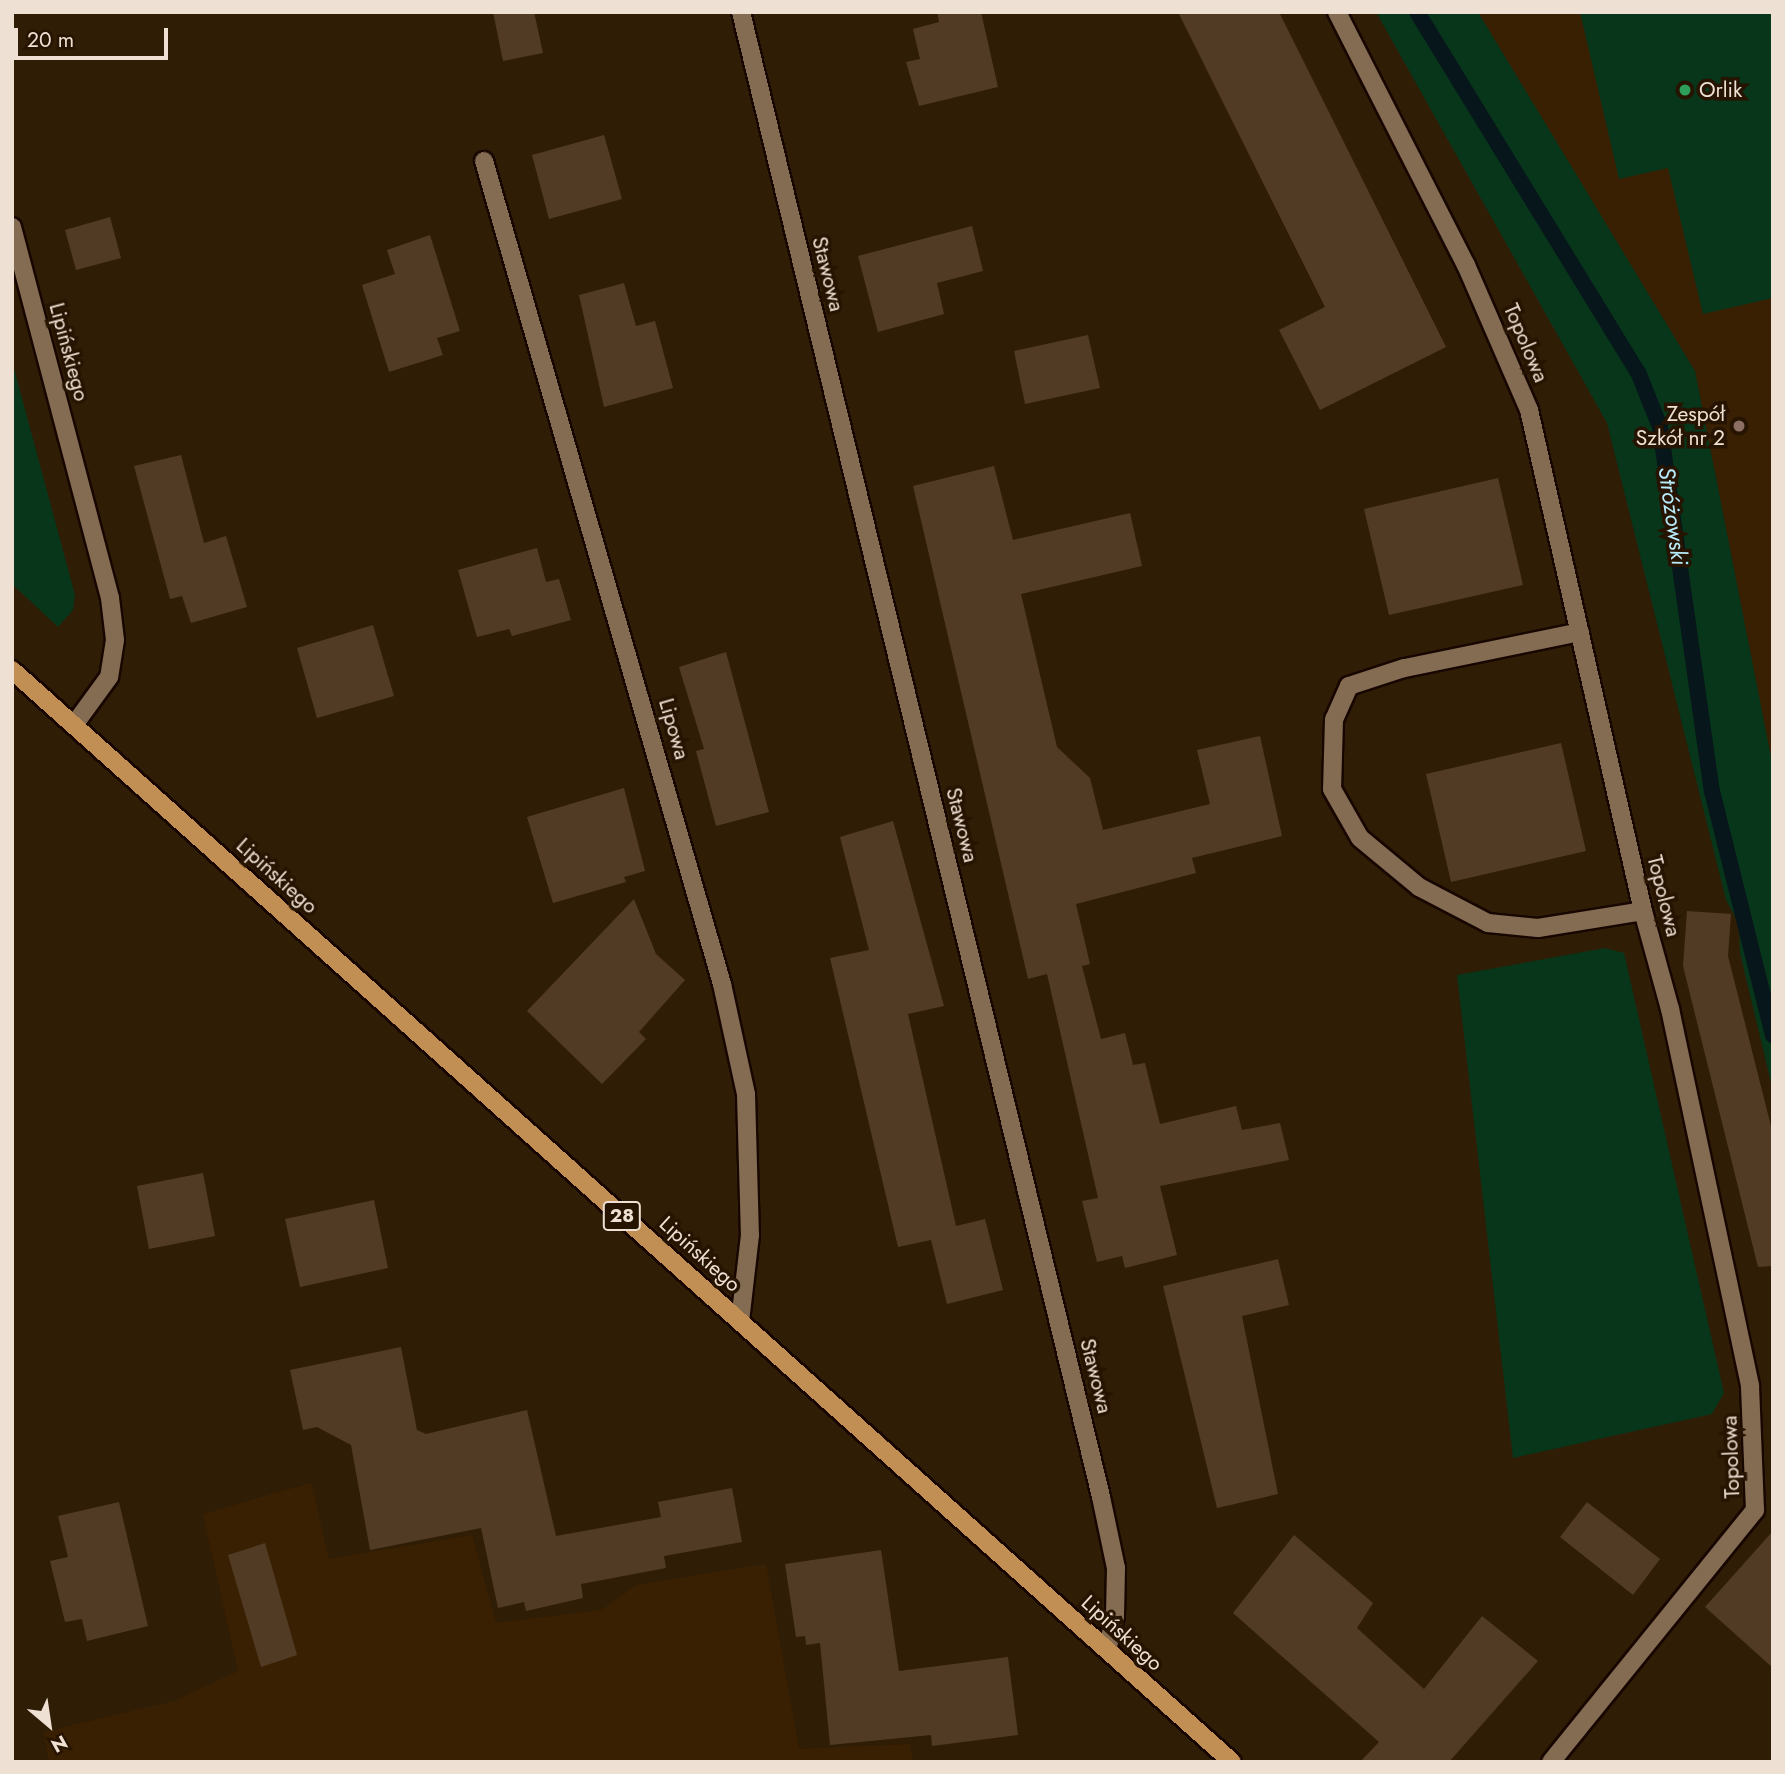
<!DOCTYPE html>
<html>
<head>
<meta charset="utf-8">
<style>
  body { margin:0 }
  #map { position:relative; width:1785px; height:1774px; overflow:hidden; background:#301d05; font-family:Jost,sans-serif }
  div>[style] { position:absolute }
  .built>* { inset:0; background:#392002 }
  .green>* { inset:0; background:#08361b }
  .stream>* { height:16px; margin:-8px; padding:0 8px; transform-origin:8px; border-radius:8px; background:#07161a }
  .building>* { inset:0; background:#513b24 }
  .roads { filter:drop-shadow(2px 0 #180600) drop-shadow(-2px 0 #180600) drop-shadow(0 2px #180600) drop-shadow(0 -2px #180600) }
  .minor>* { height:18px; margin:-9px; padding:0 9px; transform-origin:9px; border-radius:9px; background:#846c53 }
  .major>* { height:18px; margin:-9px; padding:0 9px; transform-origin:9px; border-radius:9px; background:#c18e54 }
  .dots>* { width:19px; height:19px; translate:-50% -50%; box-sizing:border-box; border:4px solid #261300; border-radius:50% }
  span { translate:-50% -50%; white-space:nowrap; text-align:center; line-height:1.15; -webkit-text-stroke:7px #261300; paint-order:stroke }
  .shield-label span { padding:2px 5px; background:#261300; border:2px solid; border-radius:5px; -webkit-text-stroke-width:0 }
  .shield-label { font-size:19px; color:#eee0d3; font-weight:700 }
  .poi-label { font-size:21px; color:#eee0d3 }
  .left { translate:0 -50%; text-align:left }
  .right { translate:-100% -50%; text-align:right }
  .street-label { font-size:21px; color:#eee0d3 }
  .water-label { font-size:23px; color:#b7eafa; font-style:italic }
  .frame { position:absolute; inset:0; border:14px solid #eee0d3; pointer-events:none }
  .north { position:absolute; left:14px; top:1690px; width:70px; height:70px; -webkit-text-stroke:5px #261300; paint-order:stroke; rotate:151deg; font-size:19px; font-weight:700; line-height:28px; text-align:center; color:#eee0d3 }
  .north::after { content:''; display:block; margin:auto; width:24px; height:32px; background:#eee0d3; clip-path:polygon(50% 0,100% 100%,50% 72%,0 100%) }
  .scale { position:absolute; left:14px; top:28px; width:154px; height:32px; box-sizing:border-box; border:4px solid #eee0d3; border-top:0; padding-left:9px; font-size:21px; line-height:24px; white-space:nowrap; color:#eee0d3; -webkit-text-stroke:5px #261300; paint-order:stroke }
</style>
</head>
<body>
<div id="map">
  <div class="built">
    <div style="clip-path:polygon(1478px 12px,1773px 12px,1773px 767px,1695px 371px)"></div>
    <div style="clip-path:polygon(311px 1483px,329px 1559px,472px 1535px,496px 1623px,601px 1610px,637px 1585px,766px 1564px,799px 1749px,910px 1744px,913px 1762px,49px 1762px,44px 1732px,174px 1701px,238px 1671px,203px 1514px)"></div>
  </div>
  <div class="green">
    <div style="clip-path:polygon(1376px 12px,1478px 12px,1695px 371px,1773px 767px,1773px 1091px,1740px 953px,1739px 924px,1726px 900px,1607px 423px)"></div>
    <div style="clip-path:polygon(1580px 12px,1773px 12px,1773px 298px,1703px 314px,1668px 168px,1619px 179px)"></div>
    <div style="clip-path:polygon(12px 361px,75px 595px,73px 610px,58px 627px,12px 584px)"></div>
    <div style="clip-path:polygon(1605px 948px,1624px 953px,1724px 1393px,1712px 1414px,1513px 1458px,1457px 975px)"></div>
  </div>
  <div class="stream">
    <div style="left:1417px;top:12px;width:422px;rotate:58.5deg"></div>
    <div style="left:1638px;top:372px;width:59px;rotate:68.2deg"></div>
    <div style="left:1660px;top:427px;width:368px;rotate:81.9deg"></div>
    <div style="left:1712px;top:791px;width:252px;rotate:76deg"></div>
  </div>
  <div class="building">
    <div style="clip-path:polygon(493px 12px,534px 12px,543px 53px,503px 61px)"></div>
    <div style="clip-path:polygon(937px 12px,981px 12px,998px 87px,919px 106px,906px 62px,920px 59px,913px 29px,939px 22px)"></div>
    <div style="clip-path:polygon(1178px 12px,1279px 12px,1446px 347px,1320px 410px,1279px 330px,1325px 307px)"></div>
    <div style="clip-path:polygon(604px 135px,622px 199px,549px 219px,532px 155px)"></div>
    <div style="clip-path:polygon(110px 217px,121px 258px,76px 270px,65px 230px)"></div>
    <div style="clip-path:polygon(972px 226px,983px 271px,937px 283px,944px 314px,878px 332px,858px 256px)"></div>
    <div style="clip-path:polygon(430px 235px,460px 331px,437px 338px,443px 355px,389px 372px,362px 285px,395px 274px,387px 250px)"></div>
    <div style="clip-path:polygon(624px 283px,636px 326px,655px 321px,673px 388px,604px 407px,579px 295px)"></div>
    <div style="clip-path:polygon(1088px 335px,1100px 388px,1025px 404px,1014px 351px)"></div>
    <div style="clip-path:polygon(181px 455px,204px 543px,226px 536px,247px 607px,191px 623px,182px 596px,170px 599px,134px 466px)"></div>
    <div style="clip-path:polygon(994px 466px,1013px 540px,1130px 513px,1142px 566px,1021px 594px,1057px 747px,1090px 778px,1103px 830px,1210px 804px,1197px 750px,1260px 736px,1282px 836px,1192px 858px,1196px 873px,1076px 904px,1090px 964px,1082px 966px,1101px 1039px,1125px 1033px,1133px 1065px,1145px 1063px,1160px 1124px,1236px 1106px,1242px 1130px,1280px 1123px,1289px 1160px,1160px 1186px,1177px 1255px,1125px 1268px,1122px 1256px,1097px 1262px,1082px 1201px,1098px 1198px,1047px 974px,1028px 979px,913px 486px)"></div>
    <div style="clip-path:polygon(1498px 478px,1523px 585px,1389px 615px,1364px 509px)"></div>
    <div style="clip-path:polygon(537px 548px,546px 582px,559px 579px,571px 620px,512px 636px,509px 629px,477px 637px,458px 570px)"></div>
    <div style="clip-path:polygon(373px 625px,394px 696px,317px 718px,297px 648px)"></div>
    <div style="clip-path:polygon(726px 652px,769px 812px,716px 826px,696px 751px,704px 749px,679px 667px)"></div>
    <div style="clip-path:polygon(1561px 743px,1586px 851px,1451px 882px,1426px 774px)"></div>
    <div style="clip-path:polygon(624px 788px,645px 871px,624px 877px,626px 882px,553px 903px,527px 817px)"></div>
    <div style="clip-path:polygon(893px 821px,944px 1006px,908px 1014px,956px 1226px,985px 1219px,1003px 1290px,947px 1304px,931px 1240px,898px 1247px,830px 958px,869px 950px,840px 837px)"></div>
    <div style="clip-path:polygon(634px 899px,656px 954px,685px 980px,639px 1032px,646px 1039px,602px 1084px,527px 1011px)"></div>
    <div style="clip-path:polygon(1687px 911px,1731px 914px,1728px 956px,1773px 1134px,1773px 1266px,1758px 1267px,1683px 966px)"></div>
    <div style="clip-path:polygon(203px 1173px,215px 1236px,149px 1249px,137px 1186px)"></div>
    <div style="clip-path:polygon(374px 1200px,388px 1268px,300px 1287px,285px 1219px)"></div>
    <div style="clip-path:polygon(1278px 1259px,1289px 1305px,1242px 1316px,1278px 1494px,1217px 1508px,1163px 1286px)"></div>
    <div style="clip-path:polygon(401px 1347px,417px 1430px,426px 1434px,527px 1410px,556px 1536px,661px 1517px,658px 1502px,732px 1488px,742px 1542px,664px 1556px,666px 1568px,581px 1584px,583px 1598px,526px 1611px,524px 1602px,498px 1608px,481px 1528px,370px 1550px,351px 1445px,317px 1427px,303px 1430px,290px 1370px)"></div>
    <div style="clip-path:polygon(119px 1502px,148px 1626px,87px 1641px,82px 1619px,65px 1622px,50px 1561px,68px 1557px,58px 1516px)"></div>
    <div style="clip-path:polygon(1587px 1502px,1660px 1559px,1633px 1595px,1560px 1537px)"></div>
    <div style="clip-path:polygon(1773px 1531px,1773px 1668px,1705px 1607px)"></div>
    <div style="clip-path:polygon(1294px 1535px,1373px 1603px,1357px 1628px,1424px 1689px,1482px 1616px,1538px 1661px,1449px 1762px,1360px 1762px,1379px 1742px,1233px 1613px)"></div>
    <div style="clip-path:polygon(265px 1543px,297px 1655px,261px 1667px,228px 1555px)"></div>
    <div style="clip-path:polygon(881px 1550px,899px 1671px,1008px 1657px,1018px 1735px,932px 1746px,931px 1735px,830px 1745px,820px 1643px,806px 1645px,805px 1636px,796px 1637px,785px 1564px)"></div>
  </div>
  <div class="roads">
    <div class="minor">
      <div style="left:741px;top:12px;width:1528px;rotate:76.37deg"></div>
      <div style="left:1101px;top:1497px;width:73px;rotate:78.1deg"></div>
      <div style="left:1116px;top:1568px;width:48px;rotate:91.2deg"></div>
      <div style="left:1115px;top:1616px;width:35px;rotate:103deg"></div>
      <div style="left:1337px;top:12px;width:284px;rotate:63deg"></div>
      <div style="left:1466px;top:265px;width:158px;rotate:66.5deg"></div>
      <div style="left:1529px;top:410px;width:514px;rotate:77.18deg"></div>
      <div style="left:1643px;top:911px;width:102px;rotate:74.6deg"></div>
      <div style="left:1670px;top:1009px;width:385px;rotate:78deg"></div>
      <div style="left:1750px;top:1386px;width:124px;rotate:87.7deg"></div>
      <div style="left:1755px;top:1510px;width:324px;rotate:129deg"></div>
      <div style="left:484px;top:161px;width:857px;rotate:73.87deg"></div>
      <div style="left:722px;top:984px;width:113px;rotate:77.7deg"></div>
      <div style="left:746px;top:1094px;width:141px;rotate:88.4deg"></div>
      <div style="left:750px;top:1235px;width:87px;rotate:96.6deg"></div>
      <div style="left:12px;top:227px;width:384px;rotate:75.2deg"></div>
      <div style="left:110px;top:598px;width:42px;rotate:83.2deg"></div>
      <div style="left:115px;top:640px;width:37px;rotate:99deg"></div>
      <div style="left:109px;top:677px;width:59px;rotate:126.1deg"></div>
      <div style="left:1580px;top:632px;width:180px;rotate:168.4deg"></div>
      <div style="left:1404px;top:668px;width:58px;rotate:161.9deg"></div>
      <div style="left:1349px;top:686px;width:36px;rotate:114deg"></div>
      <div style="left:1334px;top:719px;width:70px;rotate:91.6deg"></div>
      <div style="left:1332px;top:789px;width:56px;rotate:60.3deg"></div>
      <div style="left:1360px;top:838px;width:77px;rotate:39.7deg"></div>
      <div style="left:1419px;top:887px;width:78px;rotate:27.6deg"></div>
      <div style="left:1488px;top:923px;width:50px;rotate:5.7deg"></div>
      <div style="left:1538px;top:928px;width:106px;rotate:-9.2deg"></div>
    </div>
    <div class="major">
      <div style="left:12px;top:670px;width:1637px;rotate:41.83deg"></div>
    </div>
  </div>
  <div class="dots">
    <div style="left:1685px;top:90px;background:#2e9e5b"></div>
    <div style="left:1739px;top:426px;background:#8d6e63"></div>
  </div>
  <div class="shield-label">
    <span style="left:622px;top:1216px">28</span>
  </div>
  <div class="poi-label">
    <span class="left" style="left:1699px;top:90px">Orlik</span>
    <span class="right" style="left:1725px;top:426px">Zespół<br>Szkół nr 2</span>
  </div>
  <div class="street-label">
    <span style="left:828px;top:274px;rotate:76deg">Stawowa</span>
    <span style="left:1526px;top:343px;rotate:67deg">Topolowa</span>
    <span style="left:69px;top:352px;rotate:75deg">Lipińskiego</span>
    <span style="left:674px;top:729px;rotate:74deg">Lipowa</span>
    <span style="left:962px;top:825px;rotate:76deg">Stawowa</span>
    <span style="left:277px;top:876px;rotate:42deg">Lipińskiego</span>
    <span style="left:1664px;top:896px;rotate:76deg">Topolowa</span>
    <span style="left:700px;top:1254px;rotate:42deg">Lipińskiego</span>
    <span style="left:1096px;top:1376px;rotate:76deg">Stawowa</span>
    <span style="left:1731px;top:1457px;rotate:-92deg">Topolowa</span>
    <span style="left:1122px;top:1633px;rotate:42deg">Lipińskiego</span>
  </div>
  <div class="water-label">
    <span style="left:1673px;top:516px;rotate:82deg">Stróżowski</span>
  </div>
  <div class="frame"></div>
  <div class="north">N</div>
  <div class="scale">20 m</div>
</div>
</body>
</html>
